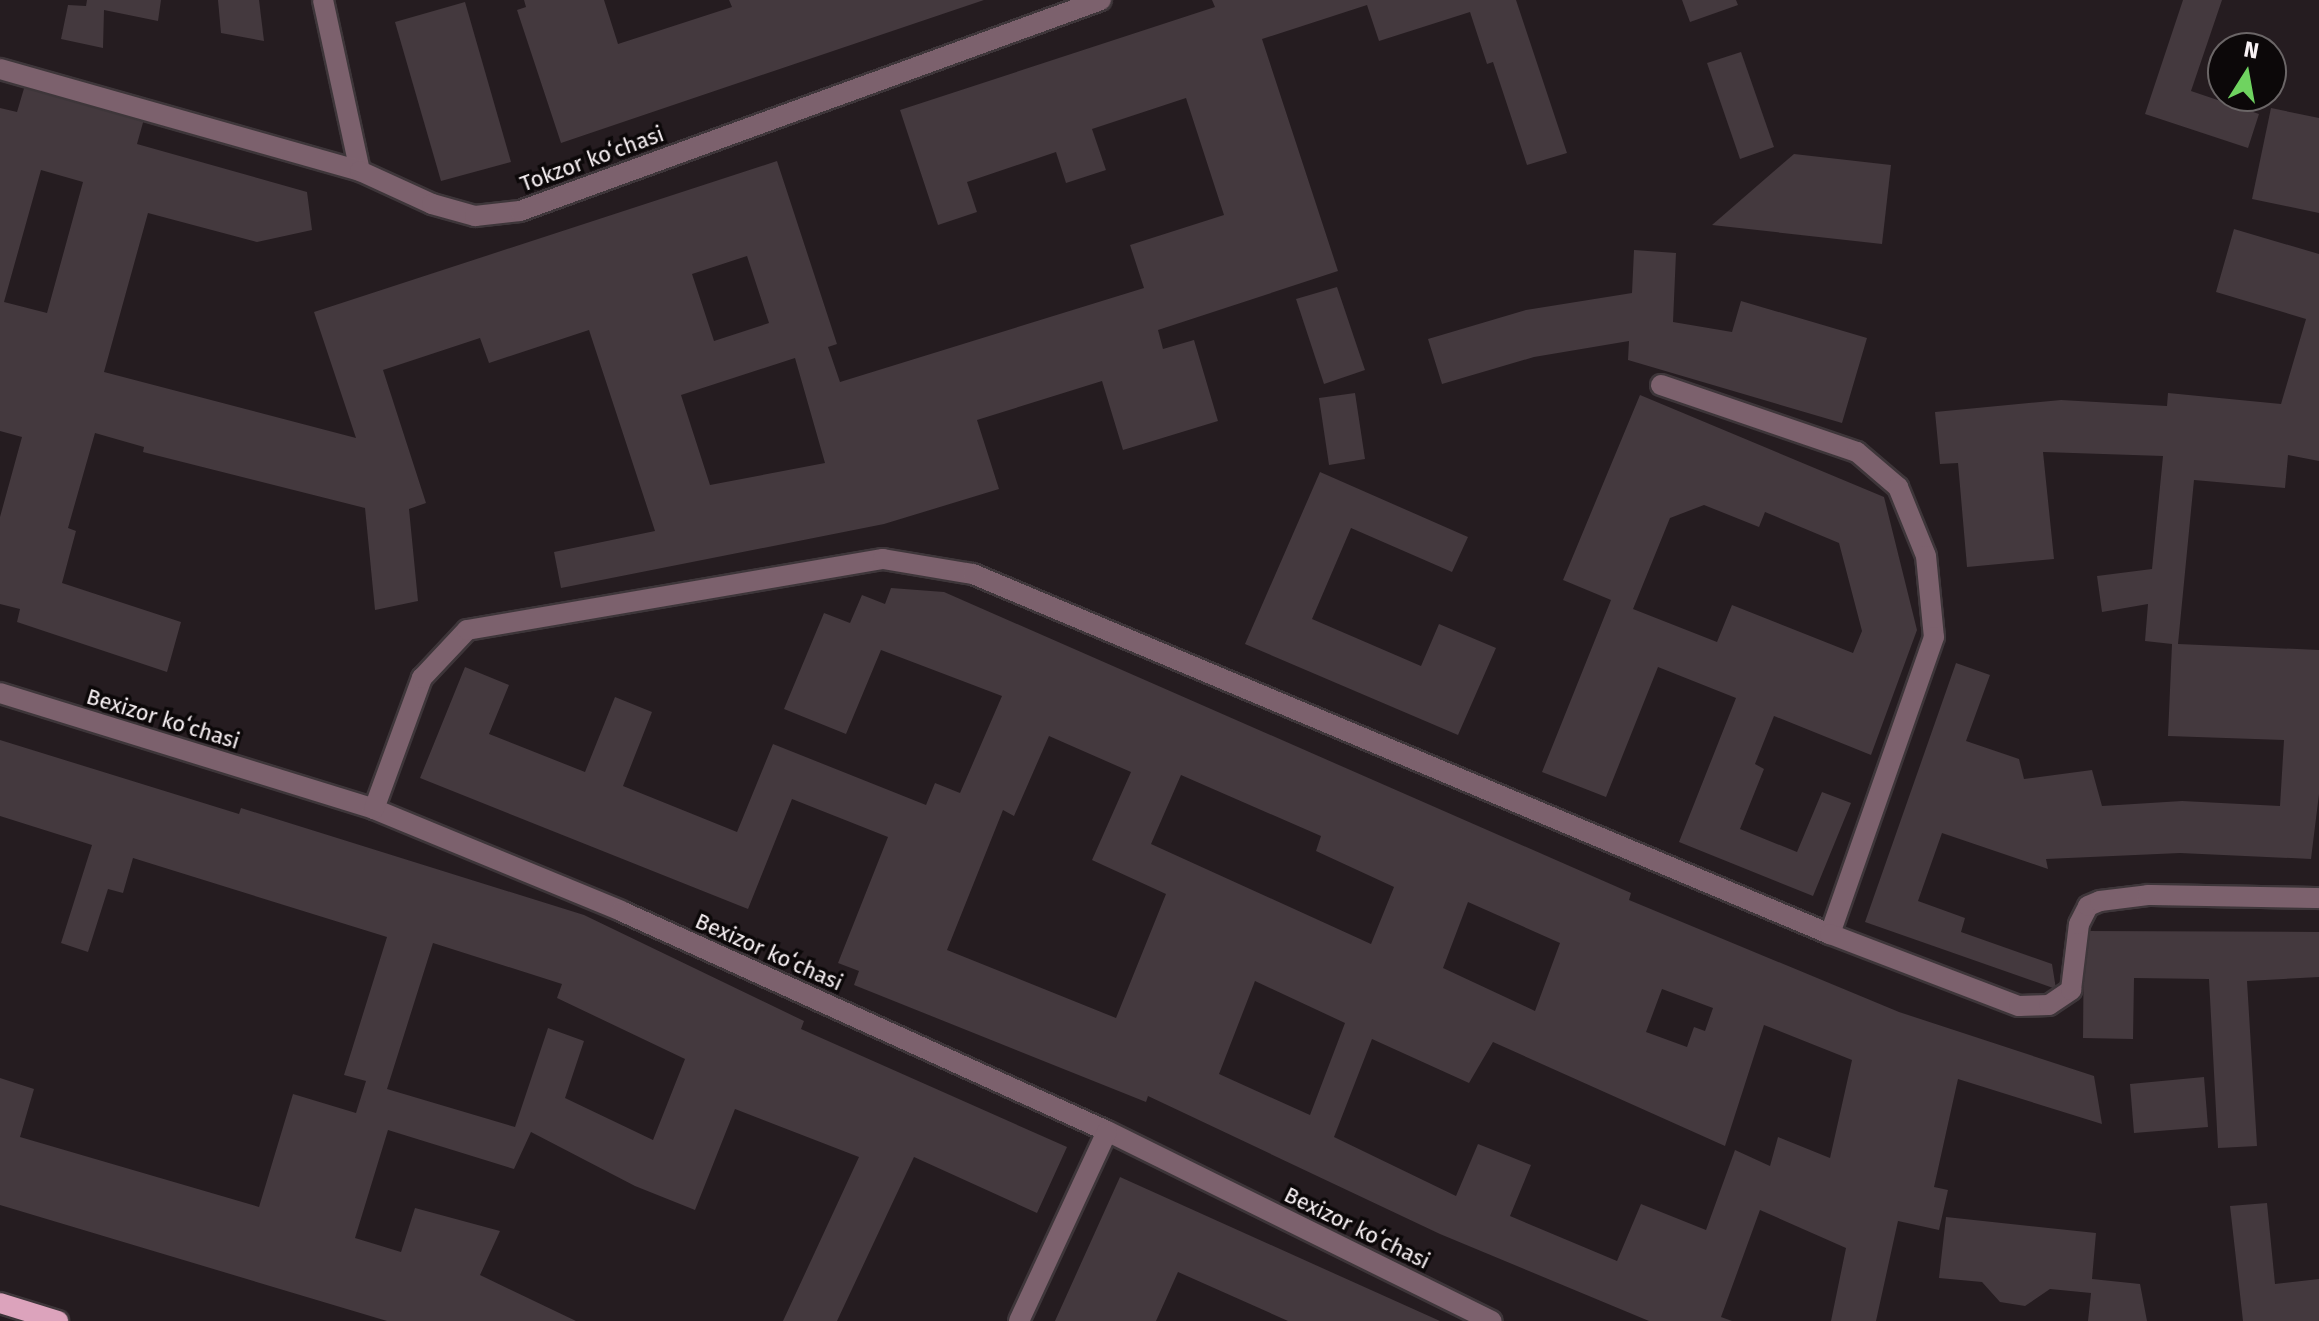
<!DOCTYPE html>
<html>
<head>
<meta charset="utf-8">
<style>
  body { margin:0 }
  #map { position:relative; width:2319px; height:1321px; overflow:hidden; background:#251c20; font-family:"Fira Sans",sans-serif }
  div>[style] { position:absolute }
  .building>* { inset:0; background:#44393e }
  .roads { filter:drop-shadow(2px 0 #3e363a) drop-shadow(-2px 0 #3e363a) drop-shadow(0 2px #3e363a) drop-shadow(0 -2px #3e363a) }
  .minor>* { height:20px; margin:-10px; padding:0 10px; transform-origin:10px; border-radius:10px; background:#7c616d }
  .major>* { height:20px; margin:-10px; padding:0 10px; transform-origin:10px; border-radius:10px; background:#dca3bc }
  span { translate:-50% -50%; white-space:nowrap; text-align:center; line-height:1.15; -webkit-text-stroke:7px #0c0809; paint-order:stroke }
  .street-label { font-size:22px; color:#f9f2f5 }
  .north { position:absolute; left:2207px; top:32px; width:80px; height:80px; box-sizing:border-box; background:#0c0809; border:2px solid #6b6667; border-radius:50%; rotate:11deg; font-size:22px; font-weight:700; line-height:32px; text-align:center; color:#f9f2f5 }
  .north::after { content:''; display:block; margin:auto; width:28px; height:36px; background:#6fd360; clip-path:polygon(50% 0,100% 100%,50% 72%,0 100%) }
</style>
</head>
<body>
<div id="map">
  <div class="building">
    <div style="clip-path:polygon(87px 0,161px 0,158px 21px,104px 10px,103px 48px,61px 39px,68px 5px,86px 6px)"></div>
    <div style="clip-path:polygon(218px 0,259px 0,264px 41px,221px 33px)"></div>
    <div style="clip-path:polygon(524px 0,604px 0,618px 44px,732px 7px,729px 0,984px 0,561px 143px,517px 10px,526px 7px)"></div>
    <div style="clip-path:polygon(evenodd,1212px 0,1516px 0,1567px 153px,1527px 165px,1493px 62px,1487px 64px,1470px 12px,1379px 41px,1367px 5px,1262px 39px,1338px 271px,1158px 330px,1163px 349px,1194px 340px,1218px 421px,1123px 450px,1102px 381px,977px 420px,999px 489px,884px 524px,561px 588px,554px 552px,655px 531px,589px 330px,489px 363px,480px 338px,383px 370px,426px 503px,409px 509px,418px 601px,375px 610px,365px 508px,143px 452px,144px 447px,95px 433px,68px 528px,76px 531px,62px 583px,181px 622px,167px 672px,17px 622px,20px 609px,0 604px,0 517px,22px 437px,0 431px,0 108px,17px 112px,25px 85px,144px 119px,137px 144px,307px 192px,312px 230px,257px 242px,148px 213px,104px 372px,356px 438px,314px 312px,777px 161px,837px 344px,828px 347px,840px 382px,1144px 288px,1130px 245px,1224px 215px,1186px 98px,1092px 129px,1106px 170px,1066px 183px,1056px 152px,967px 182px,977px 212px,938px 225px,900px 110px,1215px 7px,1212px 0,41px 170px,83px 182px,47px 313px,4px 302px,41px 170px,1212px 0,747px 256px,769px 323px,714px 341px,692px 274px,747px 256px,1212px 0,795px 358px,825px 463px,710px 485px,681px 395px,795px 358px)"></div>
    <div style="clip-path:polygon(1682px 0,1736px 0,1738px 5px,1690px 22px)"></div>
    <div style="clip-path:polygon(2183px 0,2222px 0,2191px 91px,2259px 114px,2248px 148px,2145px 114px)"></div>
    <div style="clip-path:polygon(465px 2px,511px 162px,441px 181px,395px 22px)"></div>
    <div style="clip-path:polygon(1741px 52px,1774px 147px,1740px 159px,1707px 63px)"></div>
    <div style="clip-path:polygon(2271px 108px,2319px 118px,2319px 213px,2252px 199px)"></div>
    <div style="clip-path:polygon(1794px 154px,1891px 165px,1882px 244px,1712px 225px)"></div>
    <div style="clip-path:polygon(2234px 229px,2319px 254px,2319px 461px,2288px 455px,2285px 488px,2194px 480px,2178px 644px,2319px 650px,2319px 794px,2311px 859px,2180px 853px,2046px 859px,2048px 869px,1942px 833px,1918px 901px,1965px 918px,1961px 932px,2052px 964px,2056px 989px,1865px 922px,1956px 663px,1990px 675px,1966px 741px,2019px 759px,2024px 779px,2092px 770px,2102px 806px,2182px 801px,2280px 806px,2284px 740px,2168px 736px,2172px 644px,2145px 641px,2148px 604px,2102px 612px,2097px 576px,2152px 569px,2163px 456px,2043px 452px,2054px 559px,1967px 567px,1958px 463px,1940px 464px,1935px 412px,2061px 400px,2167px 406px,2168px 393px,2281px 404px,2306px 319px,2216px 292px)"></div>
    <div style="clip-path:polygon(1634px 250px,1676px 253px,1673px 322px,1732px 332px,1741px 301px,1867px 338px,1842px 423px,1628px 360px,1629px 341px,1534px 357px,1442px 384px,1428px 339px,1526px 310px,1632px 293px)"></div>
    <div style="clip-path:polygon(1337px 287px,1365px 370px,1324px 384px,1296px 299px)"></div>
    <div style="clip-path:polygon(1355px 393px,1365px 459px,1329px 465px,1319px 398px)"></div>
    <div style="clip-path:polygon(evenodd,1640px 395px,1884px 497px,1917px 630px,1871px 755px,1774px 716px,1755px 764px,1764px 769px,1740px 829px,1797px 852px,1822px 792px,1851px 803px,1813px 896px,1679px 842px,1736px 698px,1658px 667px,1606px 797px,1542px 772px,1611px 600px,1563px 580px,1640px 395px,1704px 505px,1759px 527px,1765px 512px,1839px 543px,1862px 631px,1853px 653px,1732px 605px,1717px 642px,1633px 609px,1670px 518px,1704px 505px)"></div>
    <div style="clip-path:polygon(1320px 472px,1468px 537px,1452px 572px,1351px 528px,1312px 619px,1421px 666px,1439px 624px,1496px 648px,1458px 735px,1245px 644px)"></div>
    <div style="clip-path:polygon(evenodd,891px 588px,944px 592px,1631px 893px,1629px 900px,1899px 1012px,2094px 1076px,2102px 1124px,1958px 1079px,1934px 1187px,1948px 1190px,1939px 1230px,1898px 1221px,1876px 1321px,1831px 1321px,1846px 1248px,1760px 1210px,1721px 1317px,1732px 1321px,1649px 1321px,1440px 1234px,1148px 1096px,1146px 1102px,854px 985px,859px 971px,838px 963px,888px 837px,792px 799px,748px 909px,420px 778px,465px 667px,509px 685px,489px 734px,585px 772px,615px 697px,652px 712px,623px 786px,737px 832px,773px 744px,926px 805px,935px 783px,960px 793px,1002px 696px,881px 650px,846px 734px,784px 709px,824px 613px,850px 623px,862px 595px,885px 604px,891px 588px,1049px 736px,1131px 772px,1092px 860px,1166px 894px,1116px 1018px,947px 950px,1003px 810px,1014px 816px,1049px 736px,891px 588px,1181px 775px,1321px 836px,1316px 851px,1394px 887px,1371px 944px,1151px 844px,1181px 775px,891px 588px,1468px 902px,1560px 943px,1535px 1011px,1443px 968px,1468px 902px,891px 588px,1255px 981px,1345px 1023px,1310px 1115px,1219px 1074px,1255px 981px,891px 588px,1662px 989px,1713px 1008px,1705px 1031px,1694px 1027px,1687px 1047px,1646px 1032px,1662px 989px,891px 588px,1764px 1025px,1852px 1060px,1830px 1158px,1778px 1137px,1770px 1166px,1735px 1150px,1706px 1230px,1641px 1204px,1617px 1261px,1510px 1216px,1531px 1165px,1478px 1144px,1456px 1196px,1334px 1137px,1372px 1039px,1469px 1083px,1493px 1042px,1725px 1146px,1764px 1025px)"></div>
    <div style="clip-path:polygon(evenodd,0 740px,239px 814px,241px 808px,584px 915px,804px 1021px,801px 1029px,1067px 1147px,1037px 1213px,914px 1157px,837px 1321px,783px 1321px,859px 1157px,735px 1109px,695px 1210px,635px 1186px,531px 1132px,514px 1169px,388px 1130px,355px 1238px,401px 1252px,415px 1208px,500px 1231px,480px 1275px,576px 1321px,387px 1321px,0 1205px,0 1078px,34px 1089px,20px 1137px,259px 1207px,293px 1094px,356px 1113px,366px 1081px,344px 1075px,387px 937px,133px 858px,123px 893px,108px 889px,88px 952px,61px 943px,92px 845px,0 816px,0 740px,433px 943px,562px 984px,557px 998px,685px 1059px,653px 1140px,565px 1098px,584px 1041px,548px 1028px,515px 1127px,387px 1089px,433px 943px)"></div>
    <div style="clip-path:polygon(2084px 931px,2319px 932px,2319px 977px,2247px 981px,2257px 1146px,2218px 1148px,2209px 979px,2134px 978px,2133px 1039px,2083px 1038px)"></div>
    <div style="clip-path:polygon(2204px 1077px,2208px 1127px,2134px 1133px,2130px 1084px)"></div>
    <div style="clip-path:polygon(1120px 1177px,1262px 1241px,1440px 1321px,1288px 1321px,1178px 1272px,1156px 1321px,1055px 1321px)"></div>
    <div style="clip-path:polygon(2267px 1203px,2275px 1284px,2319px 1279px,2319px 1321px,2243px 1321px,2230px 1206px)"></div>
    <div style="clip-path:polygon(1946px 1217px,2096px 1233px,2092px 1279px,2140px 1284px,2147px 1321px,2088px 1321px,2091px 1293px,2050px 1289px,2025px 1306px,2000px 1302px,1982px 1282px,1939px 1278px)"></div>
  </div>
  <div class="roads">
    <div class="minor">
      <div style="left:323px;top:0;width:175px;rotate:77.8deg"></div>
      <div style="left:0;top:69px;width:374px;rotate:15.8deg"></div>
      <div style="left:360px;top:171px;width:79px;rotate:24.6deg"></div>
      <div style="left:432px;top:204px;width:45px;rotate:15.6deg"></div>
      <div style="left:475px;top:216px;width:45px;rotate:-6.3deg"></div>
      <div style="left:520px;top:211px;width:618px;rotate:-19.96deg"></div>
      <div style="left:1661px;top:385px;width:207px;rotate:18.9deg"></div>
      <div style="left:1857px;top:452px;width:54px;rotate:40.5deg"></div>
      <div style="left:1898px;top:487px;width:74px;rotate:67.9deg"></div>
      <div style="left:1926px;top:556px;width:81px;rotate:84.4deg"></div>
      <div style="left:1934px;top:637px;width:315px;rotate:109.3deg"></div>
      <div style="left:0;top:693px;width:392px;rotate:17.2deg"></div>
      <div style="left:374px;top:809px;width:267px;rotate:22.4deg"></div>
      <div style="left:621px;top:911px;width:533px;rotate:24.36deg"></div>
      <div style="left:1107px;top:1131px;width:429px;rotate:26.3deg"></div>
      <div style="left:374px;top:809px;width:140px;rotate:-69.9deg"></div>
      <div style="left:422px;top:678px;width:66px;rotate:-46.8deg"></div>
      <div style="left:467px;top:630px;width:422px;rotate:-9.7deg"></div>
      <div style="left:883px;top:559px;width:91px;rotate:9.5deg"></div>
      <div style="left:973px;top:574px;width:930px;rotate:22.79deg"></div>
      <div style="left:1830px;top:934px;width:202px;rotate:20.9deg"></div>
      <div style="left:2019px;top:1006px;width:30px;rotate:-2deg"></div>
      <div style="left:2049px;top:1005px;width:27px;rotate:-34deg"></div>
      <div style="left:2071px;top:990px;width:66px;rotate:-83.1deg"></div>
      <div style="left:2079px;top:924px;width:20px;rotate:-63deg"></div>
      <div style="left:2088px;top:906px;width:13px;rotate:-23deg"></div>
      <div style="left:2100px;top:901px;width:48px;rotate:-7.1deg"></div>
      <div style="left:2148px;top:895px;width:171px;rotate:1deg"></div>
      <div style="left:1019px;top:1321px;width:209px;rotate:-65.1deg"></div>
    </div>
    <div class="major">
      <div style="left:0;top:1303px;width:61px;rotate:17.2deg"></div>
    </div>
  </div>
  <div class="street-label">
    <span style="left:592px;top:159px;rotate:-20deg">Tokzor koʻchasi</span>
    <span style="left:163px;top:719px;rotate:17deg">Bexizor koʻchasi</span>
    <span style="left:769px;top:952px;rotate:24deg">Bexizor koʻchasi</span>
    <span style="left:1357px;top:1228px;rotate:26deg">Bexizor koʻchasi</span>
  </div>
  <div class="north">N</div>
</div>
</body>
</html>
